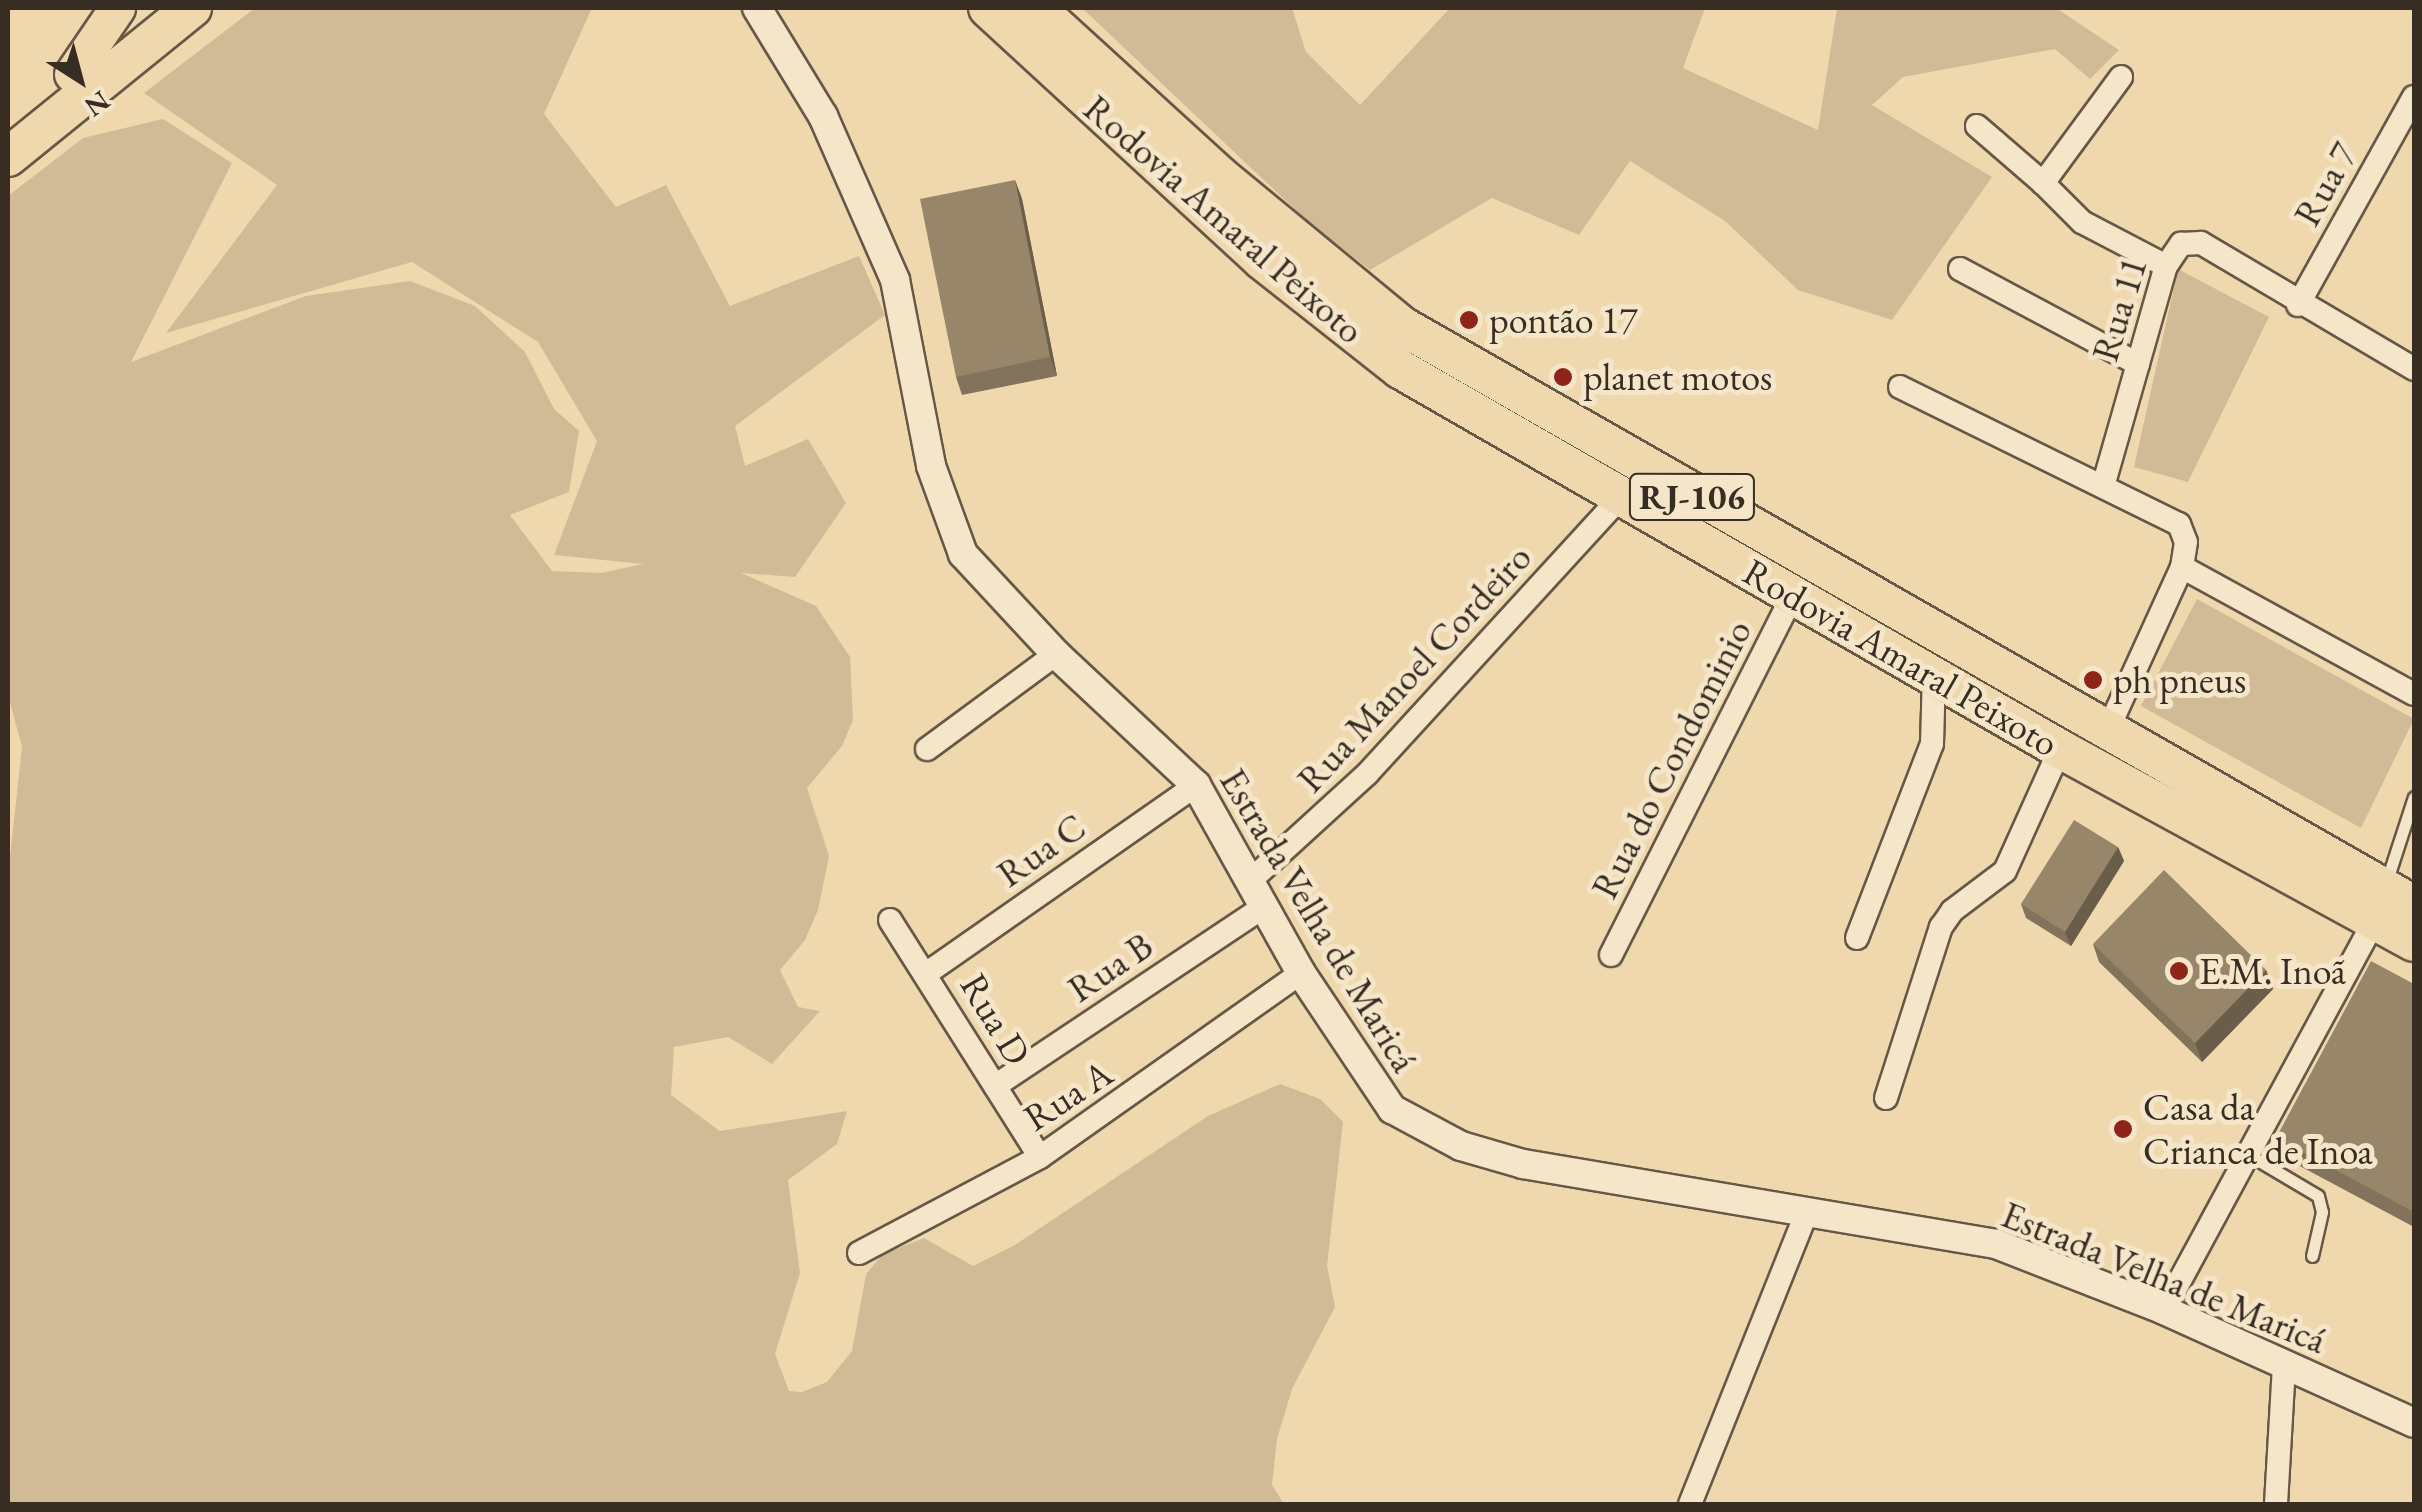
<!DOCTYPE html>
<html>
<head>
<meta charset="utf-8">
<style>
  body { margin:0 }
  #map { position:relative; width:2422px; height:1512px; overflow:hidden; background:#f0d8ae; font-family:"EB Garamond",serif }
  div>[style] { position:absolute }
  .green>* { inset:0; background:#d1bb96 }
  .roads { filter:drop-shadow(2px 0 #665846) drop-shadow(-2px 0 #665846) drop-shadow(0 2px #665846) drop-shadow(0 -2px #665846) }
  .service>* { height:11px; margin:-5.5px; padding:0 5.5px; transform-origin:5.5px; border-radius:5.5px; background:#f5e6ca }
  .minor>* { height:22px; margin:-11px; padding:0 11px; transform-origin:11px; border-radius:11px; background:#f5e6ca }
  .tertiary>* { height:28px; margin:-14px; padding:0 14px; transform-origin:14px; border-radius:14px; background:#f5e6ca }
  .primary>* { height:35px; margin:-17.5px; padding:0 17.5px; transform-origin:17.5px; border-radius:17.5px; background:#f0d8ae }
  .trunk>* { height:38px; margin:-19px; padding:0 19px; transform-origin:19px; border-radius:19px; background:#f0d8ae }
  .wall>* { inset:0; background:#83735c }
  .shaded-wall>* { inset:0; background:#6a5e4b }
  .building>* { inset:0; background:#98866b }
  .dots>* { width:28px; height:28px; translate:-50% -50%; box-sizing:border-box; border:5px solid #f5e6ca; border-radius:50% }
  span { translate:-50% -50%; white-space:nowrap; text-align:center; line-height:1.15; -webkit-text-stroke:10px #f5e6ca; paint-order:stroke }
  .shield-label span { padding:2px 8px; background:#f5e6ca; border:2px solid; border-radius:8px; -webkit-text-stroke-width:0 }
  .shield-label { font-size:35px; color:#382d23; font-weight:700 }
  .street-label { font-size:38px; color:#382d23 }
  .poi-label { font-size:38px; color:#382d23 }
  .left { translate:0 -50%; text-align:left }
  .frame { position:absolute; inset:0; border:10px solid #382d23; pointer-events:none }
  .north { position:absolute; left:30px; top:30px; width:100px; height:100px; -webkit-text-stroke:8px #f5e6ca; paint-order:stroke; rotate:144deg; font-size:28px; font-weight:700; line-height:40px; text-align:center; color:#382d23 }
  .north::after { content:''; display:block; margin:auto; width:35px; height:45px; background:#382d23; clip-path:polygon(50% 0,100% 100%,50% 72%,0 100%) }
</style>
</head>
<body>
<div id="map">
  <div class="green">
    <div style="clip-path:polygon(255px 8px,592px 8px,544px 114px,616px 207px,666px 185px,730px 306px,859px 256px,885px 315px,735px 426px,745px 466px,808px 439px,846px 503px,795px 577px,741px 573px,816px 606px,850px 657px,853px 720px,842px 746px,807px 788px,829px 856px,818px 910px,805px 940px,780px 970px,798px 1007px,820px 1011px,772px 1064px,728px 1037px,674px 1047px,671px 1095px,720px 1131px,847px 1111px,837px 1144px,788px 1180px,800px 1273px,775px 1354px,789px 1391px,802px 1392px,827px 1382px,852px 1351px,866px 1274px,883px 1254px,924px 1238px,973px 1266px,1015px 1245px,1208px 1116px,1280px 1084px,1320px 1099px,1343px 1122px,1327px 1266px,1335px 1307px,1292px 1389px,1277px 1439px,1272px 1485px,1284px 1504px,8px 1504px,8px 875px,22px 747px,8px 695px,8px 196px,83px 138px,163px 119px,232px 163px,131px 362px,306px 296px,410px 281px,475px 306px,525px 352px,554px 409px,579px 431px,569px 492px,510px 515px,552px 571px,601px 573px,643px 564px,554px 555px,597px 441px,538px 342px,412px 262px,166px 333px,277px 185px,144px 93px)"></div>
    <div style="clip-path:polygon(1082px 8px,1292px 8px,1306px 52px,1360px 105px,1450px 8px,1705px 8px,1683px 68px,1818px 130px,1837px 8px,2056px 8px,2119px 50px,2090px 79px,2055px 49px,1903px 77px,1872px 105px,1992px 177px,1892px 320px,1798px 290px,1725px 221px,1630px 161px,1579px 235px,1492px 198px,1370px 270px,1303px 217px)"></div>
    <div style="clip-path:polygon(2178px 269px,2269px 317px,2188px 482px,2134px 467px)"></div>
    <div style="clip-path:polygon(2197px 599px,2414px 719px,2361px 828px,2141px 706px)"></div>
  </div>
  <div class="roads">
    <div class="service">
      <div style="left:2386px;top:883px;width:90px;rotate:-72deg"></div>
      <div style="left:2249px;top:1155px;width:80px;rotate:30.7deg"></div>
      <div style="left:2318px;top:1196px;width:16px;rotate:76deg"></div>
      <div style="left:2322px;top:1212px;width:45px;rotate:102.8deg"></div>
    </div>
    <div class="minor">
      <div style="left:2121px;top:77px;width:132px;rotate:126.3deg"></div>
      <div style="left:2043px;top:183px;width:55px;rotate:45deg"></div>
      <div style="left:2082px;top:222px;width:95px;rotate:27.6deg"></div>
      <div style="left:1977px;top:126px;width:87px;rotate:40.8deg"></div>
      <div style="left:1960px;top:269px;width:202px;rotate:28.1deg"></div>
      <div style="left:2298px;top:305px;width:238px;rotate:-60.9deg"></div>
      <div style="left:1900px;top:387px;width:311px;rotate:26.2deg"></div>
      <div style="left:2179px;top:524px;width:19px;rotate:69deg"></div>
      <div style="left:2186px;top:542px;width:25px;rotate:99deg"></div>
      <div style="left:2182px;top:567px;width:183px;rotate:114.5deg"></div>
      <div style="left:2104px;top:483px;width:226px;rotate:-74.1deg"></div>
      <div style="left:2166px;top:266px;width:27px;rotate:-56deg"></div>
      <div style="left:2181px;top:244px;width:20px;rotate:-3deg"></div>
      <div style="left:2201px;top:243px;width:247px;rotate:30.6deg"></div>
      <div style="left:2182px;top:567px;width:264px;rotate:28.7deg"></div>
      <div style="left:927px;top:749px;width:160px;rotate:-36.4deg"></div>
      <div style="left:1251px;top:880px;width:157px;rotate:-42.4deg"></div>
      <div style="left:1367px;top:774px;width:377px;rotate:-47.5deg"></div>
      <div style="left:890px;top:920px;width:280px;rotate:57.7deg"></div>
      <div style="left:1857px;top:938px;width:208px;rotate:-68.9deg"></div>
      <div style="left:1932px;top:744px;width:70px;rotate:-88.4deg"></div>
      <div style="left:1611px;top:955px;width:403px;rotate:-63.2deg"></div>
      <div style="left:927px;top:973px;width:328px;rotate:-34.9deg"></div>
      <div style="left:995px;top:1086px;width:324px;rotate:-33.7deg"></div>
      <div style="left:1886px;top:1098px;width:180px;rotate:-72.2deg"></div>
      <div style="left:1941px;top:927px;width:19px;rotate:-55deg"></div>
      <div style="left:1952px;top:911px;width:66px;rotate:-37deg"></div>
      <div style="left:2005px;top:871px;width:134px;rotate:-65.7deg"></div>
      <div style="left:859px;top:1253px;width:205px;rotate:-27.9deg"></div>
      <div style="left:1040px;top:1157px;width:319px;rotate:-35.2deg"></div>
      <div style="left:2164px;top:1310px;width:443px;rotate:-61.6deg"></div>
      <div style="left:1690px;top:1504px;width:315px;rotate:-68.2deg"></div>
      <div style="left:2276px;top:1504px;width:139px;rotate:-86.7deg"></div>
    </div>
    <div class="tertiary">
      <div style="left:757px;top:8px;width:127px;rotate:58.6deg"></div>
      <div style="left:823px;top:116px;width:179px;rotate:66.3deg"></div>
      <div style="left:895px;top:280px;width:189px;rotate:79deg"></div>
      <div style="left:931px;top:466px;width:94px;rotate:70deg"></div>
      <div style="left:963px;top:554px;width:137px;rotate:47.1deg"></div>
      <div style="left:1056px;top:654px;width:192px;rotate:43.1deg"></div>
      <div style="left:1196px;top:785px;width:215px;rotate:60.8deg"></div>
      <div style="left:1301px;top:973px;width:164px;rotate:56.2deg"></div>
      <div style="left:1392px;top:1109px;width:78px;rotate:28.2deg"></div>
      <div style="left:1461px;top:1146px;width:65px;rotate:16.2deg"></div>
      <div style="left:1523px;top:1164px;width:480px;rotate:9.6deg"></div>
      <div style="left:1996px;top:1244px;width:180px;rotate:21.4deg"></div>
      <div style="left:2164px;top:1310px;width:274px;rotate:24.3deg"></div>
    </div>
    <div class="primary">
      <div style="left:72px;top:74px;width:80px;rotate:-55.7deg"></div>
    </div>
    <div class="trunk">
      <div style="left:988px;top:8px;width:372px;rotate:42.6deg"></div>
      <div style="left:1262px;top:260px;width:176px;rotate:38.3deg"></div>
      <div style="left:1400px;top:369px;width:762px;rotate:29.93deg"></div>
      <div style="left:2060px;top:749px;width:403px;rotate:28.6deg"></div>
      <div style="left:1036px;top:8px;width:249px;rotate:42.4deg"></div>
      <div style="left:1220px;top:176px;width:236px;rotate:39.5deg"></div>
      <div style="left:1402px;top:326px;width:1166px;rotate:29.78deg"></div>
      <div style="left:8px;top:157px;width:237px;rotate:-39deg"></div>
    </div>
  </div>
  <div class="wall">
    <div style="clip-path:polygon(1015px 180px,1022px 199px,1057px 376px,962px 395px,956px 377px)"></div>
    <div style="clip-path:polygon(2118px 847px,2124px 861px,2071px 946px,2026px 918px,2021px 904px)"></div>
    <div style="clip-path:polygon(2093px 944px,2266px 970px,2273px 989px,2202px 1062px,2099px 962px)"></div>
    <div style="clip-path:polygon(2414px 984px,2414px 1227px,2283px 1157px,2276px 1138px)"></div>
  </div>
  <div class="shaded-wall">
    <div style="clip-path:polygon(1015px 180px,1022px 199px,1057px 376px,1050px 357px)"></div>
    <div style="clip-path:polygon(2118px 847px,2124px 861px,2071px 946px,2065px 932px)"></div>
    <div style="clip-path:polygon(2266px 970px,2273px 989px,2202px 1062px,2195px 1043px)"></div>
  </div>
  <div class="building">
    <div style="clip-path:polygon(1015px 180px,1050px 357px,956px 377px,920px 199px)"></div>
    <div style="clip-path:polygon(2074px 820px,2118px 847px,2065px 932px,2021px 904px)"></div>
    <div style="clip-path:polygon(2164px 870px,2266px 970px,2195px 1043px,2093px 944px)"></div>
    <div style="clip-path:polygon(2371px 961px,2414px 984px,2414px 1212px,2276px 1138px)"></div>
  </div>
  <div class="dots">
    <div style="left:1469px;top:320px;background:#8f2418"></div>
    <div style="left:1563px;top:377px;background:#8f2418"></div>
    <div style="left:2093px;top:680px;background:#8f2418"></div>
    <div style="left:2179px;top:971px;background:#8f2418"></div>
    <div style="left:2123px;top:1129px;background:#8f2418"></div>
  </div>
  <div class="shield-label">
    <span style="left:1692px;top:497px">RJ-106</span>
  </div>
  <div class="street-label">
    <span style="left:2325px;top:184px;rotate:-61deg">Rua 7</span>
    <span style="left:1224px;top:219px;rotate:41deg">Rodovia Amaral Peixoto</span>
    <span style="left:2119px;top:309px;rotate:-73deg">Rua 11</span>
    <span style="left:1901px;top:657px;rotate:30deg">Rodovia Amaral Peixoto</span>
    <span style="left:1414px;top:668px;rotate:-47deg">Rua Manoel Cordeiro</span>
    <span style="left:1671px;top:759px;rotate:-63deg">Rua do Condominio</span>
    <span style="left:1041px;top:850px;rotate:-35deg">Rua C</span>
    <span style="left:1319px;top:920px;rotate:59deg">Estrada Velha de Maricá</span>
    <span style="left:1110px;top:967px;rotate:-34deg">Rua B</span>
    <span style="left:996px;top:1019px;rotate:59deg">Rua D</span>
    <span style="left:1068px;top:1095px;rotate:-33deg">Rua A</span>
    <span style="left:2164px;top:1277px;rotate:22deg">Estrada Velha de Maricá</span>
  </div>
  <div class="poi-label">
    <span class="left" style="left:1489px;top:320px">pontão 17</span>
    <span class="left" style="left:1583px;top:377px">planet motos</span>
    <span class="left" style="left:2113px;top:680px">ph pneus</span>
    <span class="left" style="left:2199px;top:971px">E.M. Inoã</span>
    <span class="left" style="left:2143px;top:1129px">Casa da<br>Crianca de Inoa</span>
  </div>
  <div class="frame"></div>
  <div class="north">N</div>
</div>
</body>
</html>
